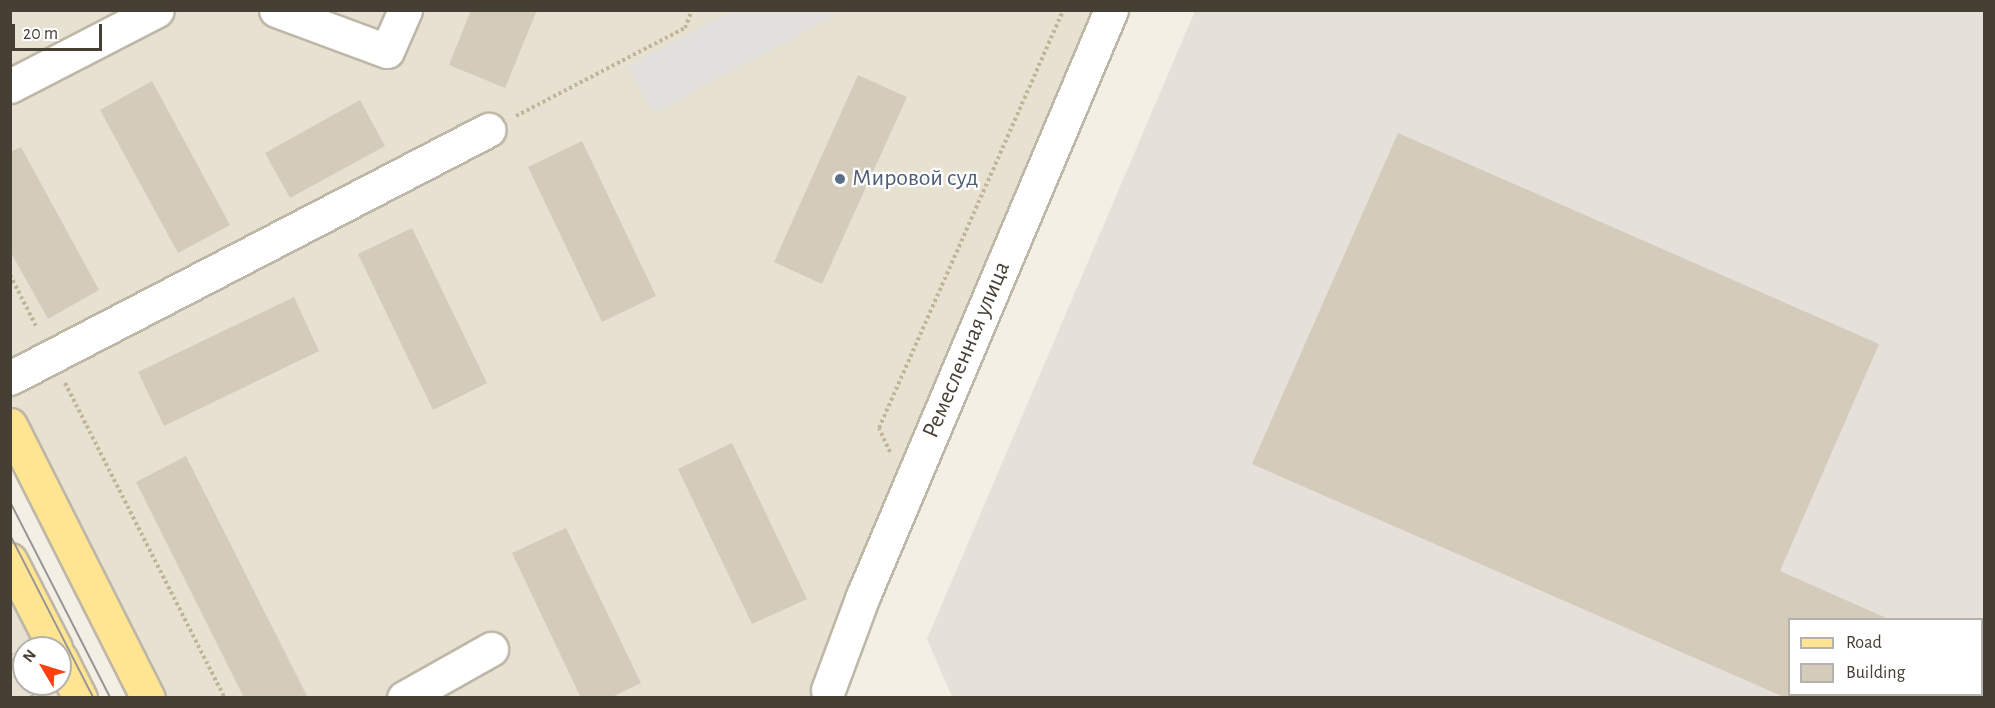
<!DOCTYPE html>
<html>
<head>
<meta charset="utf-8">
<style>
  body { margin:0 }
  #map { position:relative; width:1995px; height:708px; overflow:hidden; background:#f3efe4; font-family:"Alegreya Sans",sans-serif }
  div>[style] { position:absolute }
  .residential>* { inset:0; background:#e7e1d2 }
  .industrial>* { inset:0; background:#e5e0da }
  .parking>* { inset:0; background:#e3e1dd }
  .building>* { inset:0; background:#d5cbba }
  .path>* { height:4px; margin-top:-2px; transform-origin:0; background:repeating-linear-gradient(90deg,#c1b498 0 3px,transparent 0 6px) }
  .roads { filter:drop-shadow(2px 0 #beb7a7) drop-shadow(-2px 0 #beb7a7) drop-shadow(0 2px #beb7a7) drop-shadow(0 -2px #beb7a7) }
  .minor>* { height:33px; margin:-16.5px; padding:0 16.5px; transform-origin:16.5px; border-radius:16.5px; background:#fff }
  .major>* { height:33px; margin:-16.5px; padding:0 16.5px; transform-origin:16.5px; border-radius:16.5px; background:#ffe591 }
  .tram>* { height:1.5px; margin:-0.75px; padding:0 0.75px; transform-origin:0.75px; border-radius:0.75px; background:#959595 }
  .dots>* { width:16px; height:16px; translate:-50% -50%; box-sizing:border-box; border:3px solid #fff; border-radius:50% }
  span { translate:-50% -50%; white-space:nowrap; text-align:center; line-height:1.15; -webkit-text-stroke:4.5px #fff; paint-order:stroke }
  .service-label { font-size:24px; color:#4e5e75 }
  .left { translate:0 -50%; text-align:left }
  .street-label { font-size:24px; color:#453f34 }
  .frame { position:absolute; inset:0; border:12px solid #453f34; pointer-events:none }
  .legend { position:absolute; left:1788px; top:618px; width:195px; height:78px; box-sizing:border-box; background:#fff; border:2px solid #b5b2ae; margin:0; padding:8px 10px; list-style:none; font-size:18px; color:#453f34 }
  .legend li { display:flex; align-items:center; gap:12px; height:30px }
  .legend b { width:30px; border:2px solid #b5b2ae }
  .north { position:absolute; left:12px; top:636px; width:60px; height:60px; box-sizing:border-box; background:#fff; border:2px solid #b5b2ae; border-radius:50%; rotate:308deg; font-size:16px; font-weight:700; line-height:24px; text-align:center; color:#453f34 }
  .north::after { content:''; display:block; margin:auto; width:21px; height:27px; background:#ff3f0f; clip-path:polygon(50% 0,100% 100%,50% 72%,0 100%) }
  .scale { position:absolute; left:12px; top:24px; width:90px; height:27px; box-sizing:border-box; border:3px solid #453f34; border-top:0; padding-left:8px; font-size:18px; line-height:21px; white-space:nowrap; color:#453f34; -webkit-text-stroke:4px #fff; paint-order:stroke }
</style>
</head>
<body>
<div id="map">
  <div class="residential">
    <div style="clip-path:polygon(11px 11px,1114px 11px,863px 596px,841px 697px,148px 697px,11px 425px)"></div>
    <div style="clip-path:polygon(10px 560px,55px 648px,24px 648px,24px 684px,60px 684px,80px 697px,11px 697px)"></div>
  </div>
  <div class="industrial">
    <div style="clip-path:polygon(evenodd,1195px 11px,1984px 11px,1984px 697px,952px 697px,927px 639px,1195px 11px,1790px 620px,1982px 620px,1982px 694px,1790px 694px,1790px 620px)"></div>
  </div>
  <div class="parking">
    <div style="clip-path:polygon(731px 11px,832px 11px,834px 16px,654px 113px,628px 66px)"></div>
  </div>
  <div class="building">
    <div style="clip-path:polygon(471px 10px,537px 10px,505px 88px,449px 65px)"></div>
    <div style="clip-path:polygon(858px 75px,907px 97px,822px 284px,774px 262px)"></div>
    <div style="clip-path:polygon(152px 81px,230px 225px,178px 253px,100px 110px)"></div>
    <div style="clip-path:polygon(360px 100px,385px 146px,290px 198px,265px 153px)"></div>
    <div style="clip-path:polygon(1398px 133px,1879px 344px,1780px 571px,1891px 620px,1790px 620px,1790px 694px,1979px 698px,1786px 698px,1252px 464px)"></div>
    <div style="clip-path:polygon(582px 141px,656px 296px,602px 322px,528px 167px)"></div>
    <div style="clip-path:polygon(21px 147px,99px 290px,48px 319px,10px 251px,10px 152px)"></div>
    <div style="clip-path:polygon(412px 228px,487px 383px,433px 410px,358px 254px)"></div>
    <div style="clip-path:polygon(294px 297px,319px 351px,164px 426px,138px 372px)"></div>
    <div style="clip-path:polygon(732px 443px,807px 599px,752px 624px,678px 469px)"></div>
    <div style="clip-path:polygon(186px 456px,308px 698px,244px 698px,136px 482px)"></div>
    <div style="clip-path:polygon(566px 528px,641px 683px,610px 698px,581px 698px,512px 553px)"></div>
    <div style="clip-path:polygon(1982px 659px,1984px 660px,1982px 691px)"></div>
  </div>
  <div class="path">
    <div style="left:516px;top:116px;width:191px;rotate:-27.5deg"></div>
    <div style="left:685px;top:28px;width:19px;rotate:-69deg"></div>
    <div style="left:10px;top:275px;width:59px;rotate:63deg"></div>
    <div style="left:65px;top:383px;width:353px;rotate:63.1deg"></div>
    <div style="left:890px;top:452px;width:26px;rotate:-115deg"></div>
    <div style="left:879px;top:428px;width:457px;rotate:-66.2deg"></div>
    <div style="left:10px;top:653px;width:30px;rotate:63deg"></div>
    <div style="left:26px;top:684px;width:16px;rotate:63deg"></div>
  </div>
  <div class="roads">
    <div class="minor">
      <div style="left:276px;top:10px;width:118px;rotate:20.3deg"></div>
      <div style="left:387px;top:51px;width:45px;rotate:-66.3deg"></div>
      <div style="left:10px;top:86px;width:165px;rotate:-27.3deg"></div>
      <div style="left:10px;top:378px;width:539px;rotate:-27.42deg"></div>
      <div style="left:828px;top:690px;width:100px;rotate:-69.6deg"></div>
      <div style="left:863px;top:596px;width:636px;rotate:-67.06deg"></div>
      <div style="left:404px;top:698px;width:100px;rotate:-29.4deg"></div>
    </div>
    <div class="major">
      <div style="left:10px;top:425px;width:306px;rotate:63.2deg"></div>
      <div style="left:10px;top:560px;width:99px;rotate:62.9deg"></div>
      <div style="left:60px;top:658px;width:45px;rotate:63.4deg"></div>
    </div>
  </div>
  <div class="tram">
    <div style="left:10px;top:501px;width:221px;rotate:62.9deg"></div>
    <div style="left:10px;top:534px;width:184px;rotate:62.9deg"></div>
  </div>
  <div class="dots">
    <div style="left:840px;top:179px;background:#5c6f8a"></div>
  </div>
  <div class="service-label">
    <span class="left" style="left:852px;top:179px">Мировой суд</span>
  </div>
  <div class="street-label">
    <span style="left:967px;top:350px;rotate:-67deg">Ремесленная улица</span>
  </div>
  <div class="frame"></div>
  <ul class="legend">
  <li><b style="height:8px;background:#ffe591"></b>Road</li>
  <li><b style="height:16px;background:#d5cbba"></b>Building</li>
  </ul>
  <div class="north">N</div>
  <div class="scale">20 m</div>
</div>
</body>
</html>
